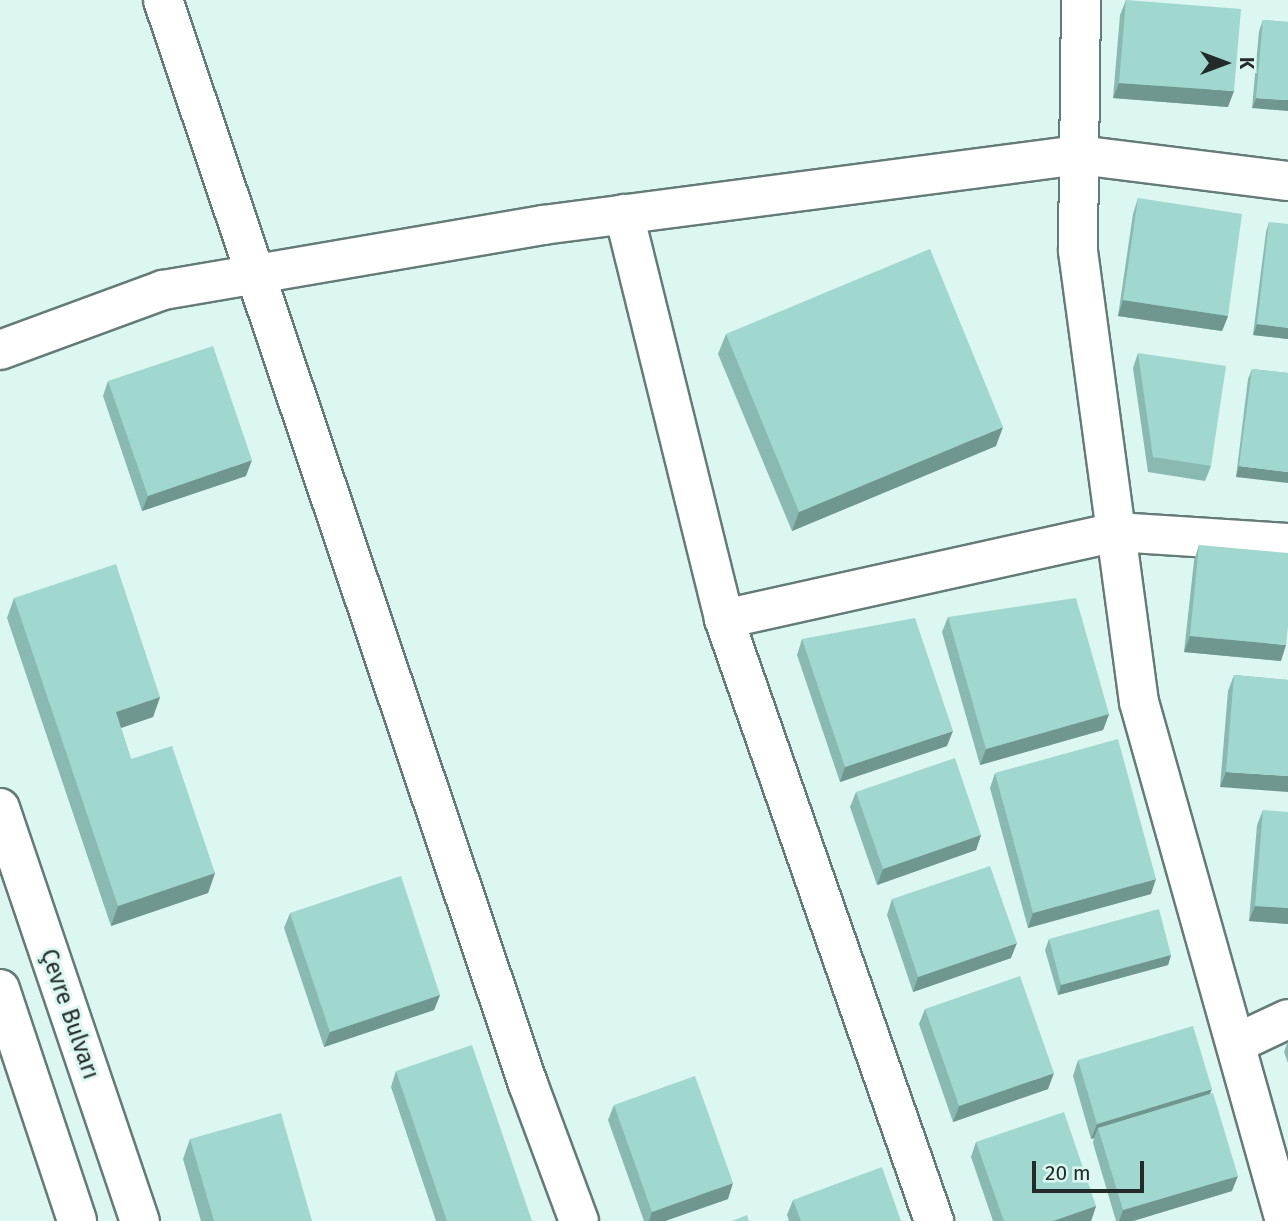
<!DOCTYPE html>
<html>
<head>
<meta charset="utf-8">
<style>
  body { margin:0 }
  #map { position:relative; width:1288px; height:1221px; overflow:hidden; background:#dcf6f1; font-family:"Fira Sans",sans-serif }
  div>[style] { position:absolute }
  .roads { filter:drop-shadow(2px 0 #647b77) drop-shadow(-2px 0 #647b77) drop-shadow(0 2px #647b77) drop-shadow(0 -2px #647b77) }
  .minor>* { height:38px; margin:-19px; padding:0 19px; transform-origin:19px; border-radius:19px; background:#fff }
  .tertiary>* { height:38px; margin:-19px; padding:0 19px; transform-origin:19px; border-radius:19px; background:#fff }
  .primary>* { height:38px; margin:-19px; padding:0 19px; transform-origin:19px; border-radius:19px; background:#fff }
  .wall>* { inset:0; background:#8ab9b1 }
  .shaded-wall>* { inset:0; background:#709690 }
  .building>* { inset:0; background:#a0d7ce }
  span { translate:-50% -50%; white-space:nowrap; text-align:center; line-height:1.15; -webkit-text-stroke:6px #dcf6f1; paint-order:stroke }
  .street-label { font-size:23px; color:#222b2a }
  .north { position:absolute; left:1190px; top:28px; width:70px; height:70px; -webkit-text-stroke:5px #dcf6f1; paint-order:stroke; rotate:90deg; font-size:19px; font-weight:700; line-height:28px; text-align:center; color:#222b2a }
  .north::after { content:''; display:block; margin:auto; width:24px; height:32px; background:#222b2a; clip-path:polygon(50% 0,100% 100%,50% 72%,0 100%) }
  .scale { position:absolute; left:1032px; top:1161px; width:112px; height:32px; box-sizing:border-box; border:4px solid #222b2a; border-top:0; padding-left:9px; font-size:21px; line-height:24px; white-space:nowrap; color:#222b2a; -webkit-text-stroke:5px #dcf6f1; paint-order:stroke }
</style>
</head>
<body>
<div id="map">
  <div class="roads">
    <div class="minor">
      <div style="left:163px;top:0;width:1144px;rotate:71.39deg"></div>
      <div style="left:528px;top:1084px;width:146px;rotate:69.6deg"></div>
      <div style="left:1081px;top:0;width:251px;rotate:90.7deg"></div>
      <div style="left:1078px;top:251px;width:455px;rotate:82.3deg"></div>
      <div style="left:1139px;top:702px;width:539px;rotate:74.29deg"></div>
      <div style="left:0;top:350px;width:174px;rotate:-20.2deg"></div>
      <div style="left:163px;top:290px;width:386px;rotate:-9.7deg"></div>
      <div style="left:543px;top:225px;width:541px;rotate:-7.44deg"></div>
      <div style="left:1079px;top:155px;width:211px;rotate:7.1deg"></div>
      <div style="left:724px;top:619px;width:402px;rotate:-12.5deg"></div>
      <div style="left:1116px;top:532px;width:172px;rotate:3.7deg"></div>
      <div style="left:1237px;top:1043px;width:56px;rotate:-25.2deg"></div>
    </div>
    <div class="tertiary">
      <div style="left:624px;top:214px;width:417px;rotate:76.1deg"></div>
      <div style="left:724px;top:619px;width:638px;rotate:70.77deg"></div>
    </div>
    <div class="primary">
      <div style="left:0;top:808px;width:436px;rotate:71.3deg"></div>
      <div style="left:0;top:989px;width:244px;rotate:71.6deg"></div>
    </div>
  </div>
  <div class="wall">
    <div style="clip-path:polygon(1126px 0,1228px 107px,1113px 98px,1120px 15px)"></div>
    <div style="clip-path:polygon(1263px 20px,1288px 22px,1252px 108px,1259px 31px)"></div>
    <div style="clip-path:polygon(1138px 198px,1228px 316px,1222px 331px,1118px 316px,1133px 214px)"></div>
    <div style="clip-path:polygon(1269px 222px,1288px 339px,1253px 335px,1266px 232px)"></div>
    <div style="clip-path:polygon(726px 334px,996px 446px,792px 531px,718px 354px)"></div>
    <div style="clip-path:polygon(1138px 353px,1211px 466px,1205px 481px,1148px 472px,1133px 368px)"></div>
    <div style="clip-path:polygon(1252px 369px,1288px 373px,1236px 477px,1248px 379px)"></div>
    <div style="clip-path:polygon(108px 381px,246px 476px,142px 511px,103px 396px)"></div>
    <div style="clip-path:polygon(1199px 545px,1281px 661px,1184px 652px,1194px 561px)"></div>
    <div style="clip-path:polygon(14px 598px,160px 697px,153px 717px,121px 728px,131px 759px,215px 873px,208px 893px,111px 926px,7px 618px)"></div>
    <div style="clip-path:polygon(948px 617px,1109px 714px,1103px 730px,980px 765px,942px 632px)"></div>
    <div style="clip-path:polygon(802px 639px,947px 746px,840px 782px,797px 655px)"></div>
    <div style="clip-path:polygon(1234px 675px,1288px 680px,1220px 787px,1228px 691px)"></div>
    <div style="clip-path:polygon(995px 773px,1151px 894px,1028px 928px,990px 788px)"></div>
    <div style="clip-path:polygon(856px 792px,981px 835px,976px 850px,877px 885px,850px 807px)"></div>
    <div style="clip-path:polygon(1263px 810px,1288px 924px,1249px 921px,1257px 825px)"></div>
    <div style="clip-path:polygon(892px 899px,1011px 958px,913px 992px,887px 915px)"></div>
    <div style="clip-path:polygon(290px 913px,440px 995px,434px 1010px,324px 1047px,284px 928px)"></div>
    <div style="clip-path:polygon(1049px 939px,1171px 955px,1168px 965px,1058px 995px,1045px 950px)"></div>
    <div style="clip-path:polygon(925px 1009px,1048px 1089px,953px 1122px,919px 1024px)"></div>
    <div style="clip-path:polygon(1288px 1041px,1288px 1063px,1284px 1052px)"></div>
    <div style="clip-path:polygon(1078px 1060px,1210px 1094px,1232px 1191px,1133px 1221px,1116px 1221px,1093px 1143px,1094px 1138px,1091px 1139px,1073px 1076px)"></div>
    <div style="clip-path:polygon(396px 1071px,532px 1221px,436px 1221px,391px 1087px)"></div>
    <div style="clip-path:polygon(614px 1105px,728px 1199px,665px 1221px,644px 1221px,608px 1120px)"></div>
    <div style="clip-path:polygon(190px 1139px,312px 1221px,201px 1221px,183px 1159px)"></div>
    <div style="clip-path:polygon(976px 1142px,1096px 1206px,1091px 1221px,993px 1221px,971px 1157px)"></div>
    <div style="clip-path:polygon(793px 1200px,901px 1221px,789px 1221px,787px 1215px)"></div>
  </div>
  <div class="shaded-wall">
    <div style="clip-path:polygon(1119px 83px,1234px 91px,1228px 107px,1113px 98px)"></div>
    <div style="clip-path:polygon(1256px 98px,1288px 100px,1288px 111px,1252px 108px)"></div>
    <div style="clip-path:polygon(1123px 300px,1228px 316px,1222px 331px,1118px 316px)"></div>
    <div style="clip-path:polygon(1257px 324px,1288px 328px,1288px 339px,1253px 335px)"></div>
    <div style="clip-path:polygon(1003px 427px,996px 446px,792px 531px,799px 512px)"></div>
    <div style="clip-path:polygon(252px 460px,246px 476px,142px 511px,148px 496px)"></div>
    <div style="clip-path:polygon(1239px 466px,1288px 472px,1288px 483px,1236px 477px)"></div>
    <div style="clip-path:polygon(1190px 636px,1286px 645px,1281px 661px,1184px 652px)"></div>
    <div style="clip-path:polygon(160px 697px,153px 717px,109px 732px,116px 712px)"></div>
    <div style="clip-path:polygon(1109px 714px,1103px 730px,980px 765px,986px 749px)"></div>
    <div style="clip-path:polygon(953px 731px,947px 746px,840px 782px,845px 767px)"></div>
    <div style="clip-path:polygon(1226px 772px,1288px 776px,1288px 792px,1220px 787px)"></div>
    <div style="clip-path:polygon(981px 835px,976px 850px,877px 885px,883px 869px)"></div>
    <div style="clip-path:polygon(215px 873px,208px 893px,111px 926px,118px 906px)"></div>
    <div style="clip-path:polygon(1156px 879px,1151px 894px,1028px 928px,1033px 913px)"></div>
    <div style="clip-path:polygon(1255px 906px,1288px 908px,1288px 924px,1249px 921px)"></div>
    <div style="clip-path:polygon(1017px 943px,1011px 958px,913px 992px,918px 977px)"></div>
    <div style="clip-path:polygon(1171px 955px,1168px 965px,1058px 995px,1061px 985px)"></div>
    <div style="clip-path:polygon(440px 995px,434px 1010px,324px 1047px,330px 1032px)"></div>
    <div style="clip-path:polygon(1054px 1073px,1048px 1089px,953px 1122px,959px 1106px)"></div>
    <div style="clip-path:polygon(1212px 1089px,1206px 1104px,1098px 1128px,1094px 1138px,1091px 1139px,1097px 1124px)"></div>
    <div style="clip-path:polygon(1238px 1176px,1232px 1191px,1133px 1221px,1119px 1221px,1123px 1210px)"></div>
    <div style="clip-path:polygon(733px 1183px,728px 1199px,665px 1221px,649px 1221px,652px 1212px)"></div>
    <div style="clip-path:polygon(1096px 1206px,1091px 1221px,1053px 1221px)"></div>
  </div>
  <div class="building">
    <div style="clip-path:polygon(1126px 0,1241px 9px,1234px 91px,1119px 83px)"></div>
    <div style="clip-path:polygon(1263px 20px,1288px 22px,1288px 100px,1256px 98px)"></div>
    <div style="clip-path:polygon(1138px 198px,1242px 214px,1228px 316px,1123px 300px)"></div>
    <div style="clip-path:polygon(1269px 222px,1288px 224px,1288px 328px,1257px 324px)"></div>
    <div style="clip-path:polygon(930px 249px,1003px 427px,799px 512px,726px 334px)"></div>
    <div style="clip-path:polygon(213px 346px,252px 460px,148px 496px,108px 381px)"></div>
    <div style="clip-path:polygon(1138px 353px,1226px 366px,1211px 466px,1153px 457px)"></div>
    <div style="clip-path:polygon(1252px 369px,1288px 373px,1288px 472px,1239px 466px)"></div>
    <div style="clip-path:polygon(1199px 545px,1288px 553px,1288px 626px,1286px 645px,1190px 636px)"></div>
    <div style="clip-path:polygon(116px 564px,160px 697px,116px 712px,131px 759px,172px 746px,215px 873px,118px 906px,14px 598px)"></div>
    <div style="clip-path:polygon(1076px 598px,1109px 714px,986px 749px,948px 617px)"></div>
    <div style="clip-path:polygon(915px 618px,953px 731px,845px 767px,802px 639px)"></div>
    <div style="clip-path:polygon(1234px 675px,1288px 680px,1288px 776px,1226px 772px)"></div>
    <div style="clip-path:polygon(1118px 739px,1156px 879px,1033px 913px,995px 773px)"></div>
    <div style="clip-path:polygon(955px 758px,981px 835px,883px 869px,856px 792px)"></div>
    <div style="clip-path:polygon(1263px 810px,1288px 812px,1288px 908px,1255px 906px)"></div>
    <div style="clip-path:polygon(990px 866px,1017px 943px,918px 977px,892px 899px)"></div>
    <div style="clip-path:polygon(401px 876px,440px 995px,330px 1032px,290px 913px)"></div>
    <div style="clip-path:polygon(1159px 909px,1171px 955px,1061px 985px,1049px 939px)"></div>
    <div style="clip-path:polygon(1020px 976px,1054px 1073px,959px 1106px,925px 1009px)"></div>
    <div style="clip-path:polygon(1193px 1026px,1212px 1089px,1097px 1124px,1078px 1060px)"></div>
    <div style="clip-path:polygon(472px 1045px,532px 1221px,447px 1221px,396px 1071px)"></div>
    <div style="clip-path:polygon(695px 1076px,733px 1183px,652px 1212px,614px 1105px)"></div>
    <div style="clip-path:polygon(1213px 1093px,1238px 1176px,1123px 1210px,1098px 1128px)"></div>
    <div style="clip-path:polygon(1064px 1112px,1096px 1206px,1053px 1221px,1004px 1221px,976px 1142px)"></div>
    <div style="clip-path:polygon(281px 1113px,312px 1221px,214px 1221px,190px 1139px)"></div>
    <div style="clip-path:polygon(882px 1167px,901px 1221px,801px 1221px,793px 1200px)"></div>
    <div style="clip-path:polygon(747px 1215px,749px 1221px,732px 1221px)"></div>
  </div>
  <div class="street-label">
    <span style="left:70px;top:1014px;rotate:71deg">Çevre Bulvarı</span>
  </div>
  <div class="north">K</div>
  <div class="scale">20 m</div>
</div>
</body>
</html>
